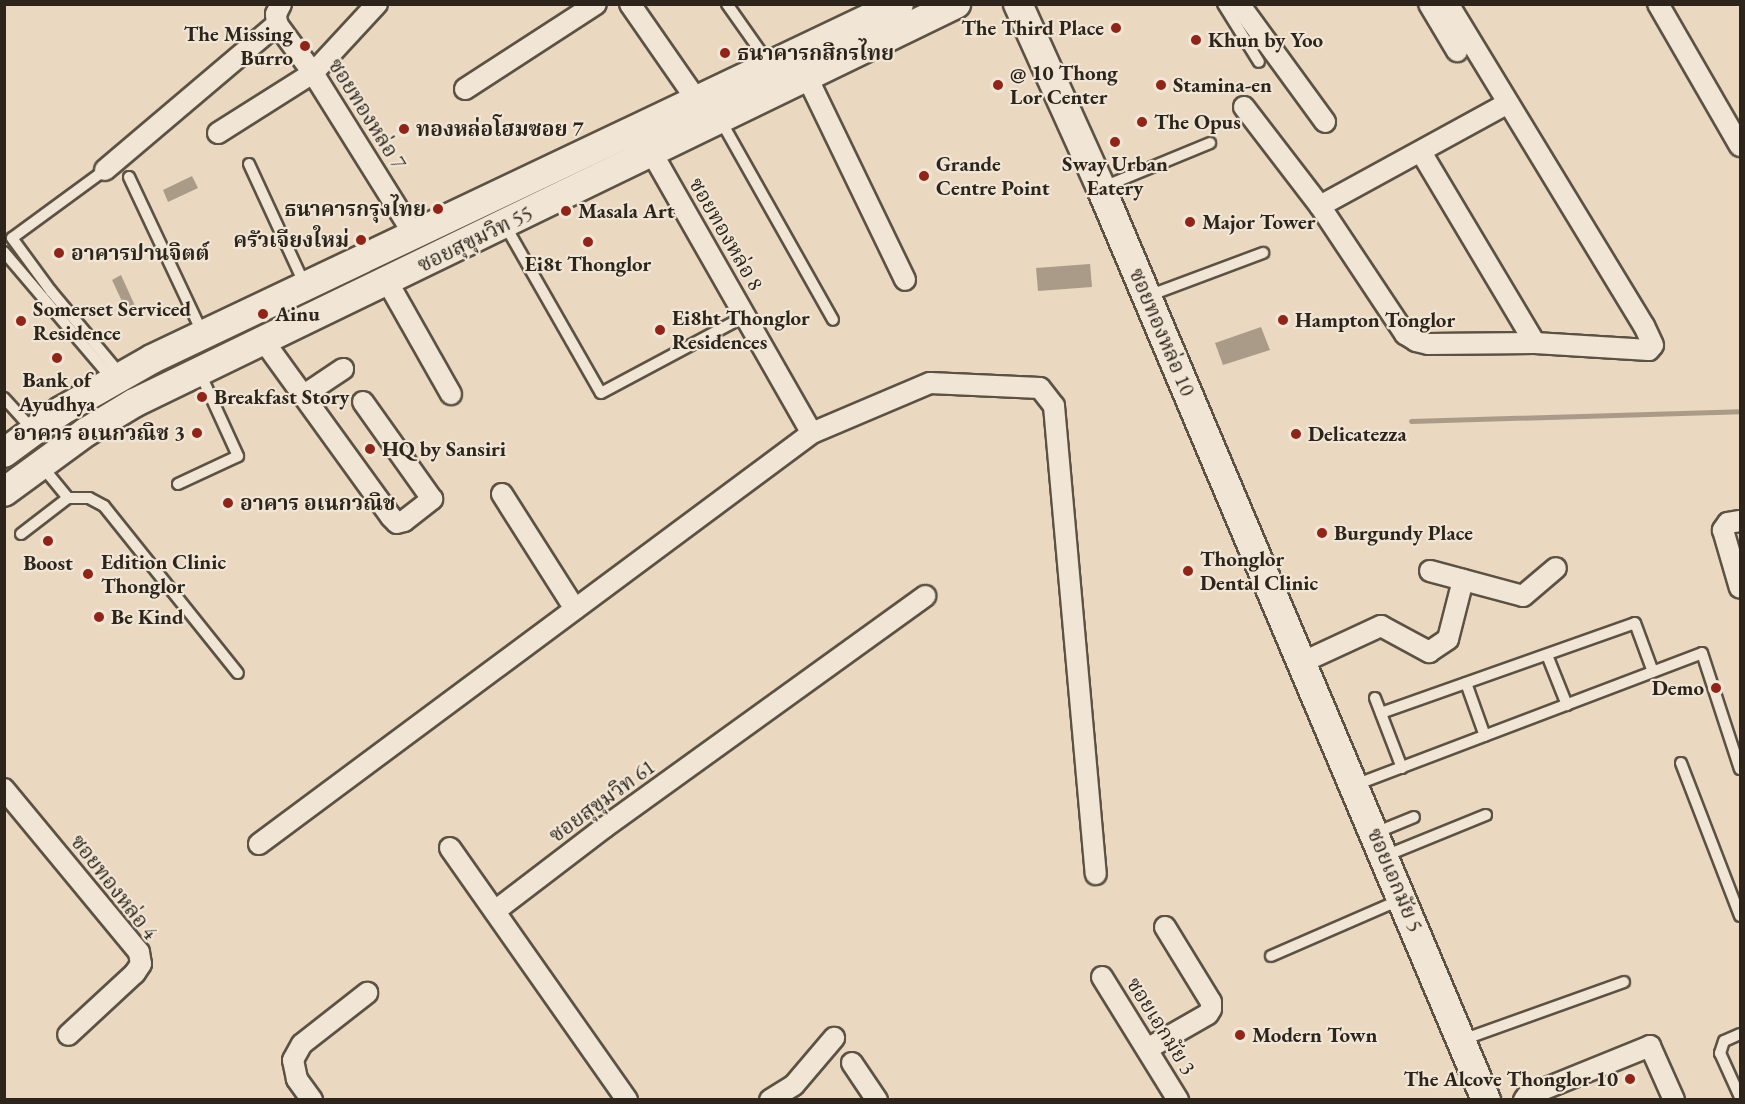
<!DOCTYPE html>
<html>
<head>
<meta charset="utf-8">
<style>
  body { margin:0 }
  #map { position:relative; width:1745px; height:1104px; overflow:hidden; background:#ead8c0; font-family:"EB Garamond","Noto Serif Thai",serif }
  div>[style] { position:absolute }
  .water>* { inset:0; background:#aa9b88 }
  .stream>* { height:5px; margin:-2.5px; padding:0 2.5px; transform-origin:2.5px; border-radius:2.5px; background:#aa9b88 }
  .roads { filter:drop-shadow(2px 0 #5c5244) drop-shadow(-2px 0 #5c5244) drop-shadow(0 2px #5c5244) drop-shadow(0 -2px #5c5244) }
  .lane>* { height:10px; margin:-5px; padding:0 5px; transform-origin:5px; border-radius:5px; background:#f1e6d6 }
  .street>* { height:20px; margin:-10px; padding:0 10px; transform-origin:10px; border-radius:10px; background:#f1e6d6 }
  .secondary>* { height:28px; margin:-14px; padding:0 14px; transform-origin:14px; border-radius:14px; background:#f1e6d6 }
  .dots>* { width:16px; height:16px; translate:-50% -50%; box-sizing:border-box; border:3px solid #f1e6d6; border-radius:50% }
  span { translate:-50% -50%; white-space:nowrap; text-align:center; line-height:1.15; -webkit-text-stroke:4.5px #f1e6d6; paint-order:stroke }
  .poi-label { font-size:21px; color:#2d251b; font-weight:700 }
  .right { translate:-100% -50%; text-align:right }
  .left { translate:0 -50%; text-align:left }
  .street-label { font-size:21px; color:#2d251b }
  .frame { position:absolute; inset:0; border:6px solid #2d251b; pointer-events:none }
</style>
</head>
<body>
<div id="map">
  <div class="water">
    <div style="clip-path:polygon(192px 176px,198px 188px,168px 202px,163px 190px)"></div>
    <div style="clip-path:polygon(1090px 264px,1092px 287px,1038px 291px,1036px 268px)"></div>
    <div style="clip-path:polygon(121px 275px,136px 308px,127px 312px,112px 280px)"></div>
    <div style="clip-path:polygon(1261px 327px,1270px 350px,1223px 365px,1215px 343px)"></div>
  </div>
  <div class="stream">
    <div style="left:1411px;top:421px;width:329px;rotate:-1.7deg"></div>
  </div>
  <div class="roads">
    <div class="lane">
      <div style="left:727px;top:4px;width:75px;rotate:54.8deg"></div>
      <div style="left:1223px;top:4px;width:68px;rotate:58.2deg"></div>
      <div style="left:721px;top:121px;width:228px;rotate:60.6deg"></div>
      <div style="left:249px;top:164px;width:133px;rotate:65.2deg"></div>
      <div style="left:105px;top:170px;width:115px;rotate:143.8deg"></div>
      <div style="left:12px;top:238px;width:66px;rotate:53.7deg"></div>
      <div style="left:51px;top:291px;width:109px;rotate:50.2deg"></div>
      <div style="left:129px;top:177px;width:174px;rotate:64.8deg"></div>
      <div style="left:1101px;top:188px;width:118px;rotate:-22.4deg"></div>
      <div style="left:505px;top:225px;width:193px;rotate:60.3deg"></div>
      <div style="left:601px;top:393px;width:163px;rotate:-28.1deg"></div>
      <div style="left:4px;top:252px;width:168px;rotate:49.6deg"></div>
      <div style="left:1148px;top:296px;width:123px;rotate:-20.5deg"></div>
      <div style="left:4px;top:398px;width:42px;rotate:47.9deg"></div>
      <div style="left:41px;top:465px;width:43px;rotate:50.7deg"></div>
      <div style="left:178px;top:484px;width:66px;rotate:-25deg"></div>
      <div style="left:238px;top:456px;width:94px;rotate:-114.6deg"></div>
      <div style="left:21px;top:534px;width:59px;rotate:-37.5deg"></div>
      <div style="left:68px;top:498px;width:21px"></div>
      <div style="left:89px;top:498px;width:17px;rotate:28deg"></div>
      <div style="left:104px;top:506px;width:214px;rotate:51.3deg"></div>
      <div style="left:1547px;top:655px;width:54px;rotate:68.2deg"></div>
      <div style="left:1466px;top:683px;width:56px;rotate:70.3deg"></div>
      <div style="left:1375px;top:698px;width:75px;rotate:68.9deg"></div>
      <div style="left:1381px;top:713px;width:269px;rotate:-19.5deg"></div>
      <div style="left:1635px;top:623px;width:52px;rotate:69.8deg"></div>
      <div style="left:1681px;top:763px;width:164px;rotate:68.9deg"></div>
      <div style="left:1355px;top:785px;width:371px;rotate:-20.8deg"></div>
      <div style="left:1702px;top:653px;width:122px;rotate:71.9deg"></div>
      <div style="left:1375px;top:833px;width:42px;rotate:-22.3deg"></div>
      <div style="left:1385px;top:856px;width:109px;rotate:-22.1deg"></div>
      <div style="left:1271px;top:956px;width:141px;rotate:-23.5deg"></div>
      <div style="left:1740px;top:1034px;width:17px;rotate:156deg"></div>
      <div style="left:1724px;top:1041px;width:13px;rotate:108deg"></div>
      <div style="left:1720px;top:1053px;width:48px;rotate:65.6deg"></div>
      <div style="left:1462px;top:1040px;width:172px;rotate:-19.7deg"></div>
    </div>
    <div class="street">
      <div style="left:630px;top:4px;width:119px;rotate:55.2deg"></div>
      <div style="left:1239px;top:4px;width:146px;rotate:53.9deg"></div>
      <div style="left:1429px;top:4px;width:55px;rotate:59.2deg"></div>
      <div style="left:1658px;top:4px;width:164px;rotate:60deg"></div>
      <div style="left:277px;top:24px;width:61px;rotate:53.7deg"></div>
      <div style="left:313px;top:73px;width:189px;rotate:58deg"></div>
      <div style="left:277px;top:24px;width:10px;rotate:-96deg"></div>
      <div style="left:276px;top:14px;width:11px;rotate:-63deg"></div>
      <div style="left:808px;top:79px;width:223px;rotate:64.2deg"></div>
      <div style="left:465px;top:89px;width:156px;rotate:-33deg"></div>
      <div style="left:1244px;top:107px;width:125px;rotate:52.5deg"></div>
      <div style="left:1320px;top:206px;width:154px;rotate:56.4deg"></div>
      <div style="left:1405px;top:334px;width:13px;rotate:32deg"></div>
      <div style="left:1416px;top:341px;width:12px;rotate:14deg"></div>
      <div style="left:1428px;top:344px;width:107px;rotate:-0.5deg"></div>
      <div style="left:1535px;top:343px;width:114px;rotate:3.5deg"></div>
      <div style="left:1649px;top:350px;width:6px;rotate:-51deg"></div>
      <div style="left:1653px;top:345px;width:21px;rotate:-115deg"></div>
      <div style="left:1644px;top:326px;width:377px;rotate:-121.3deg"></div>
      <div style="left:218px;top:133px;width:112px;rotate:-32.3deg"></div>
      <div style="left:313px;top:73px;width:94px;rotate:-47.2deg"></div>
      <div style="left:1421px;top:152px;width:222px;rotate:59.2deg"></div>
      <div style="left:652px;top:153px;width:322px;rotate:60.3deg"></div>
      <div style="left:105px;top:170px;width:226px;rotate:-40.3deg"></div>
      <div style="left:1320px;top:206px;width:214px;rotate:-28.7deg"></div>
      <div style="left:387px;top:281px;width:130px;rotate:60.5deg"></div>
      <div style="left:263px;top:340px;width:218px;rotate:54.1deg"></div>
      <div style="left:391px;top:517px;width:8px;rotate:45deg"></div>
      <div style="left:397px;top:523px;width:7px;rotate:-16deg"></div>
      <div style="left:404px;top:521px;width:36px;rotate:-38deg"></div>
      <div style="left:432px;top:499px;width:119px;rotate:-125.4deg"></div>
      <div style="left:304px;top:395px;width:47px;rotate:-33.7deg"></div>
      <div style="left:502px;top:494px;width:136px;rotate:57.6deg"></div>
      <div style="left:1740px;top:521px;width:12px;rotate:171deg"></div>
      <div style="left:1728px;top:523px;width:9px;rotate:126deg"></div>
      <div style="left:1723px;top:530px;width:60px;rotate:73.7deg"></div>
      <div style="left:1430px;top:571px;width:96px;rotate:15deg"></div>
      <div style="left:1523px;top:596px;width:43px;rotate:-40.3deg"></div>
      <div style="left:1303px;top:662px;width:86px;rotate:-24.8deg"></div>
      <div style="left:1381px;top:626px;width:55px;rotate:28.4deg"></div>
      <div style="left:1429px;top:652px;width:23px;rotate:-34deg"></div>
      <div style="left:1448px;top:639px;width:61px;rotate:-75.7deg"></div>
      <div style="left:4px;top:789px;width:212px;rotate:50.4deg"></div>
      <div style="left:139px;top:952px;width:12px;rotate:81deg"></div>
      <div style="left:141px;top:964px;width:11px;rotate:124deg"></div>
      <div style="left:135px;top:973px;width:91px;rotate:137.2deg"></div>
      <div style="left:259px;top:844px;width:689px;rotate:-36.62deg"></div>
      <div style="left:812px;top:433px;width:128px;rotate:-23deg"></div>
      <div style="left:930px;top:383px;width:110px;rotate:2.6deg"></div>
      <div style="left:1040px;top:388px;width:23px;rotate:52deg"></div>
      <div style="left:1054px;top:406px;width:470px;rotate:84.9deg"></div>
      <div style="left:450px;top:848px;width:308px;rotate:54.9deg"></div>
      <div style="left:495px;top:911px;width:138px;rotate:-37.4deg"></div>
      <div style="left:605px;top:827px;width:395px;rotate:-35.8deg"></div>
      <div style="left:1102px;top:977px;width:145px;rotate:58.3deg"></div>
      <div style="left:1147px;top:1049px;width:70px;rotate:-29.8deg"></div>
      <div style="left:1208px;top:1014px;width:6px;rotate:-59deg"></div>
      <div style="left:1211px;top:1009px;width:7px;rotate:-90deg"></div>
      <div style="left:1211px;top:1002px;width:88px;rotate:-121.5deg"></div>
      <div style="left:852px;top:1063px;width:45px;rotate:56deg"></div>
      <div style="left:312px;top:1100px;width:26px;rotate:-126deg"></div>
      <div style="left:297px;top:1079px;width:19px;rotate:-102deg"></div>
      <div style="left:293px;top:1060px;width:18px;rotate:-61deg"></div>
      <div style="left:302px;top:1044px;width:83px;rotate:-38.1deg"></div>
      <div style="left:770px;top:1100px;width:28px;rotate:-32deg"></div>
      <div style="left:794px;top:1085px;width:62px;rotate:-49.6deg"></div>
      <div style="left:1524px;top:1100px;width:5px;rotate:-53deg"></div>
      <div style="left:1527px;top:1096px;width:133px;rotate:-22.1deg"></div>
      <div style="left:1650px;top:1046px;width:59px;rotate:66deg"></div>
    </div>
    <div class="secondary">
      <div style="left:1018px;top:4px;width:202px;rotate:65.7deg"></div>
      <div style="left:1101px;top:188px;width:990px;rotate:67.11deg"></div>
      <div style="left:4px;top:453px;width:71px;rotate:-36.4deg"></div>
      <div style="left:61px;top:411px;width:105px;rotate:-29.7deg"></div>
      <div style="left:152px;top:359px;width:827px;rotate:-25.42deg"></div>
      <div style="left:4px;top:492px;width:102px;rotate:-36.2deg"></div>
      <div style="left:86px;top:432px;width:56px;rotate:-31.1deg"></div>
      <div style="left:134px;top:403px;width:914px;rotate:-25.89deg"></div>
    </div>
  </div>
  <div class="dots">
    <div style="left:1116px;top:28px;background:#8f2418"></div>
    <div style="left:1196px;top:40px;background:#8f2418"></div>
    <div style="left:305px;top:46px;background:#8f2418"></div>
    <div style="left:725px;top:53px;background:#8f2418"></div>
    <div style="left:998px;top:85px;background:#8f2418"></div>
    <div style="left:1161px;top:85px;background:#8f2418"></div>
    <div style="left:1142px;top:122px;background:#8f2418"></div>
    <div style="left:404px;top:129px;background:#8f2418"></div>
    <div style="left:1115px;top:142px;background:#8f2418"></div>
    <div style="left:924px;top:176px;background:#8f2418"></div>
    <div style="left:438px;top:209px;background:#8f2418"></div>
    <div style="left:566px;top:211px;background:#8f2418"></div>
    <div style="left:1190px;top:222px;background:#8f2418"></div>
    <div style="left:361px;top:240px;background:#8f2418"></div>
    <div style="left:588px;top:242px;background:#8f2418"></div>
    <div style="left:59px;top:253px;background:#8f2418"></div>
    <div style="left:263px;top:314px;background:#8f2418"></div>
    <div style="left:1283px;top:320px;background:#8f2418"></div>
    <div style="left:21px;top:321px;background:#8f2418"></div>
    <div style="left:660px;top:330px;background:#8f2418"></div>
    <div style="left:57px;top:358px;background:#8f2418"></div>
    <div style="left:202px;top:397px;background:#8f2418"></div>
    <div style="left:197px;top:433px;background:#8f2418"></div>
    <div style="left:1296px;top:434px;background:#8f2418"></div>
    <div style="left:370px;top:449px;background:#8f2418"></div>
    <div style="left:228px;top:503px;background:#8f2418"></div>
    <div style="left:1322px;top:533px;background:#8f2418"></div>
    <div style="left:48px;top:541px;background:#8f2418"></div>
    <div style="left:1188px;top:571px;background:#8f2418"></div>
    <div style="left:88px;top:574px;background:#8f2418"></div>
    <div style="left:99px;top:617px;background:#8f2418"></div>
    <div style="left:1716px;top:688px;background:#8f2418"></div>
    <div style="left:1240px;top:1035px;background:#8f2418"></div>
    <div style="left:1630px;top:1079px;background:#8f2418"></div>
  </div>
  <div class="poi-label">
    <span class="right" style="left:1104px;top:28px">The Third Place</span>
    <span class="right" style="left:293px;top:46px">The Missing<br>Burro</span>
    <span class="left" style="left:1208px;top:40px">Khun by Yoo</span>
    <span class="left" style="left:737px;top:53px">ธนาคารกสิกรไทย</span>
    <span class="left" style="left:1010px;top:85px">@ 10 Thong<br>Lor Center</span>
    <span class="left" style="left:1173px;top:85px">Stamina-en</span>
    <span class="left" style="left:1154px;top:122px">The Opus</span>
    <span class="left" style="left:416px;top:129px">ทองหล่อโฮมซอย 7</span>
    <span class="left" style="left:936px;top:176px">Grande<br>Centre Point</span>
    <span style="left:1115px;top:176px">Sway Urban<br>Eatery</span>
    <span class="right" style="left:426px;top:209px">ธนาคารกรุงไทย</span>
    <span class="left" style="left:578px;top:211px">Masala Art</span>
    <span class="left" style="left:1202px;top:222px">Major Tower</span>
    <span class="right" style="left:349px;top:240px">ครัวเจียงใหม่</span>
    <span class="left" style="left:71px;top:253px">อาคารปานจิตต์</span>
    <span style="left:588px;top:264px">Ei8t Thonglor</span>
    <span class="left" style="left:33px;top:321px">Somerset Serviced<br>Residence</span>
    <span class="left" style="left:275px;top:314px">Ainu</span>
    <span class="left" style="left:672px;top:330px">Ei8ht Thonglor<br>Residences</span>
    <span class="left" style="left:1295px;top:320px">Hampton Tonglor</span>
    <span style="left:57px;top:392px">Bank of<br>Ayudhya</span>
    <span class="left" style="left:214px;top:397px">Breakfast Story</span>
    <span class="right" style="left:185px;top:433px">อาคาร อเนกวณิช 3</span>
    <span class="left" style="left:1308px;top:434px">Delicatezza</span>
    <span class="left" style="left:382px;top:449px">HQ by Sansiri</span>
    <span class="left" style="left:240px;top:503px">อาคาร อเนกวณิช</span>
    <span class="left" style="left:1334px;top:533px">Burgundy Place</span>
    <span class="left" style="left:1200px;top:571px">Thonglor<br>Dental Clinic</span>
    <span class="left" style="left:101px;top:574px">Edition Clinic<br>Thonglor</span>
    <span style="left:48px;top:563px">Boost</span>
    <span class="left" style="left:111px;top:617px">Be Kind</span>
    <span class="right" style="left:1704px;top:688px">Demo</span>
    <span class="left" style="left:1252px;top:1035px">Modern Town</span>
    <span class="right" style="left:1618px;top:1079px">The Alcove Thonglor 10</span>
  </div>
  <div class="street-label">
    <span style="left:367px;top:114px;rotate:58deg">ซอยทองหล่อ 7</span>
    <span style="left:726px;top:234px;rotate:60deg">ซอยทองหล่อ 8</span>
    <span style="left:475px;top:239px;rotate:-26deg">ซอยสุขุมวิท 55</span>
    <span style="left:1162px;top:332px;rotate:67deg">ซอยทองหล่อ 10</span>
    <span style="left:602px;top:801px;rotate:-36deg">ซอยสุขุมวิท 61</span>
    <span style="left:1395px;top:880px;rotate:67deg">ซอยเอกมัย 5</span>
    <span style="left:114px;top:887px;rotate:52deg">ซอยทองหล่อ 4</span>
    <span style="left:1161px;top:1026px;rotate:58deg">ซอยเอกมัย 3</span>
  </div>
  <div class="frame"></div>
</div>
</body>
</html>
